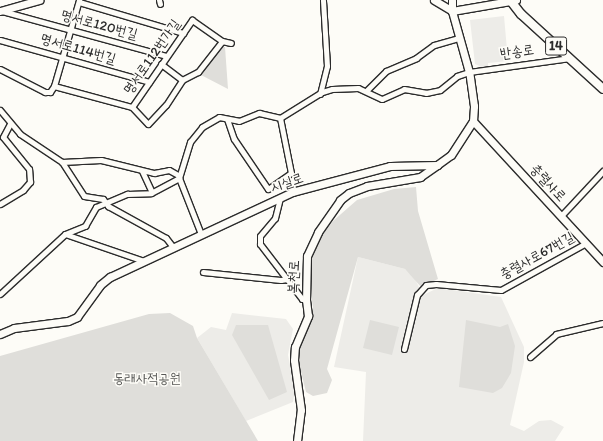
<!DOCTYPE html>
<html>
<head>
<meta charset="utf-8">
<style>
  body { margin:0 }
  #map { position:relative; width:603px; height:441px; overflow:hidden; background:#fdfcf7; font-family:Itim,"Poor Story",sans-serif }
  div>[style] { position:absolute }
  .built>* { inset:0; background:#edece8 }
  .green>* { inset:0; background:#dfdeda }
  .roads { filter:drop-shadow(1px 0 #2b2b2b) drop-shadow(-1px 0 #2b2b2b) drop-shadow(0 1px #2b2b2b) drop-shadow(0 -1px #2b2b2b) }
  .street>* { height:5px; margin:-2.5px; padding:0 2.5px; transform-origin:2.5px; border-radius:2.5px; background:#fdfcf7 }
  .secondary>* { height:7px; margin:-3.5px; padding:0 3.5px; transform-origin:3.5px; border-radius:3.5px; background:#fdfcf7 }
  .primary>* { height:8px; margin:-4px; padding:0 4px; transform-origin:4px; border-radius:4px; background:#fdfcf7 }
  span { translate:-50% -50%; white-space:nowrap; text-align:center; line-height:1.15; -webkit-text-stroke:3px #fdfcf7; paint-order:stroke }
  .shield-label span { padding:1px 3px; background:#fdfcf7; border:1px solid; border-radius:3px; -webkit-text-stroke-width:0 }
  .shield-label { font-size:13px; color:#2b2b2b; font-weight:700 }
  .street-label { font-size:14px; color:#2b2b2b }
  .park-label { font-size:14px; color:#585857 }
</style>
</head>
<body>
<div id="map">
  <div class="built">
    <div style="clip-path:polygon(504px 16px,508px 61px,488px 63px,488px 67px,482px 67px,475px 64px,470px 20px)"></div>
    <div style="clip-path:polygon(358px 257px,405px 269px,414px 277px,423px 295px,438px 288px,501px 297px,524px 347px,524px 362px,510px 425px,524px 431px,539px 421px,551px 420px,564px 427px,555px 441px,363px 441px,366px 372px,334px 367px)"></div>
    <div style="clip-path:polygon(232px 313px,286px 319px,293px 329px,288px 355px,295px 390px,293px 402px,246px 421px,197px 338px,211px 327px,226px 330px)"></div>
  </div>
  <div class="green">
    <div style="clip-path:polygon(219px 47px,225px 47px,228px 89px,201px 75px,201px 70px)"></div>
    <div style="clip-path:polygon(416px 187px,418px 211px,438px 279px,421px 287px,405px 269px,358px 257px,327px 369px,332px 380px,327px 393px,313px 396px,306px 392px,297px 356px,313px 307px,310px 289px,311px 260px,323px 234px,333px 221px,357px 200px,394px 189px)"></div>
    <div style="clip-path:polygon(170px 313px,193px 326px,197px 338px,258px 441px,0 441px,0 356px,149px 314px)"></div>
    <div style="clip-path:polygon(370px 320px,399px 327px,392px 355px,363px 348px)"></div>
    <div style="clip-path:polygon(466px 320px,500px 327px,508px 324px,515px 346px,511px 373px,502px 388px,493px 393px,459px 387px)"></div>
    <div style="clip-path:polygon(236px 325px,268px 325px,287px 392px,269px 400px,232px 335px)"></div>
  </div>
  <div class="roads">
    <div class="street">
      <div style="left:159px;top:0;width:4px;rotate:76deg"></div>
      <div style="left:79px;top:2px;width:109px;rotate:16.6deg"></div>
      <div style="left:2px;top:11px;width:170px;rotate:15.3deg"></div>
      <div style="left:0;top:40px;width:155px;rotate:15.7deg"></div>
      <div style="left:161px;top:64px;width:26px;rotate:37deg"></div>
      <div style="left:0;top:69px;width:51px;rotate:27.1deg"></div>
      <div style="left:45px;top:92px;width:5px"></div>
      <div style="left:50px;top:92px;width:7px;rotate:-56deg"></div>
      <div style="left:54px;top:86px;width:81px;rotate:15.1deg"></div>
      <div style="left:132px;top:107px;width:23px;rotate:47deg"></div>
      <div style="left:148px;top:124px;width:26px;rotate:-47deg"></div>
      <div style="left:166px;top:105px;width:30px;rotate:-57deg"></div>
      <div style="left:182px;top:80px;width:18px;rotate:-27deg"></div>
      <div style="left:198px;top:72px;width:39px;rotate:-52deg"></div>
      <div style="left:54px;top:86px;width:90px;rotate:-73.8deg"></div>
      <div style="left:367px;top:90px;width:27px;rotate:-45deg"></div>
      <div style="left:386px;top:71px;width:33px;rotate:-23deg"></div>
      <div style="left:416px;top:58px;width:22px;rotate:-36deg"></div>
      <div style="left:434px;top:45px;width:26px;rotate:-16deg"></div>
      <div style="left:320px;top:94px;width:29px;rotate:-76deg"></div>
      <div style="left:327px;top:66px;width:66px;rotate:-93.5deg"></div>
      <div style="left:132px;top:107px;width:106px;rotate:-55.4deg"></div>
      <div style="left:192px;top:20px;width:37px;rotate:35deg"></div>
      <div style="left:222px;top:41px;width:9px;rotate:13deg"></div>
      <div style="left:0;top:110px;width:31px;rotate:50deg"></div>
      <div style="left:20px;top:134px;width:50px;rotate:33.7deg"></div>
      <div style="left:62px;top:162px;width:40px;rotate:57.1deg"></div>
      <div style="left:84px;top:196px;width:19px;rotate:9deg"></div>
      <div style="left:103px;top:199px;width:9px;rotate:54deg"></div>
      <div style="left:108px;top:206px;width:66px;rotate:28.9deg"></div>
      <div style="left:166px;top:238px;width:11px;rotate:52deg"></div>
      <div style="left:227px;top:119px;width:21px;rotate:71deg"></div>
      <div style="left:234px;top:139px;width:60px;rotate:55.8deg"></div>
      <div style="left:268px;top:189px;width:28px;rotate:-35deg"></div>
      <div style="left:291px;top:173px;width:56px;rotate:-101.3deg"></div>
      <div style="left:62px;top:162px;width:39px;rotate:-3deg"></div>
      <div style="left:101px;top:160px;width:55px;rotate:13.8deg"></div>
      <div style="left:154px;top:173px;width:15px;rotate:-11deg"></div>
      <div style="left:169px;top:170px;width:10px;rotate:29deg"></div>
      <div style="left:178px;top:175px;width:3px;rotate:72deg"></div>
      <div style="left:179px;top:178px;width:38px;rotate:-73deg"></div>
      <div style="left:190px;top:142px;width:19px;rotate:-51deg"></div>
      <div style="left:202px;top:127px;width:20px;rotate:-30deg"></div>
      <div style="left:219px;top:117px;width:20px;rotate:11deg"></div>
      <div style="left:239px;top:121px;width:22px;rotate:-22deg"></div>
      <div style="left:259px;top:113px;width:22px;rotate:13deg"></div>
      <div style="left:280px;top:118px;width:49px;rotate:-31.8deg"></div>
      <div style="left:322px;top:92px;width:10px;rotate:-17deg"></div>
      <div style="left:332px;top:89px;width:26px;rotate:-2deg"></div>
      <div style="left:358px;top:88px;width:26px;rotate:25deg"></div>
      <div style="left:382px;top:99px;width:24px;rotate:-24deg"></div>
      <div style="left:404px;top:89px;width:22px;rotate:10deg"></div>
      <div style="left:426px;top:93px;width:14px;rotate:-12deg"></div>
      <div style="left:440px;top:90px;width:22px;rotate:-39deg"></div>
      <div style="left:457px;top:76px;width:13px;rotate:-18deg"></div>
      <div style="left:469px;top:72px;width:102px;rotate:-7.9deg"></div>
      <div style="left:142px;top:171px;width:23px;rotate:65deg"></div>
      <div style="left:280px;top:198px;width:21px;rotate:104deg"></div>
      <div style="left:275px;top:218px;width:23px;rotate:130deg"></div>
      <div style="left:260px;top:236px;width:8px;rotate:90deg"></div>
      <div style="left:260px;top:244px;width:69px;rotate:52.6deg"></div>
      <div style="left:302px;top:299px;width:4px"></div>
      <div style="left:0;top:204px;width:27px;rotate:-31deg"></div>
      <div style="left:23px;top:190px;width:11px;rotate:-49deg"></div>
      <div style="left:30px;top:182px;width:13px;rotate:-94deg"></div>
      <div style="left:29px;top:169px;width:41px;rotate:-129.1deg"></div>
      <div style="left:3px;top:137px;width:15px;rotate:-62deg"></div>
      <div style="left:561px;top:216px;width:62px;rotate:-47deg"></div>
      <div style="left:65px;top:234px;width:83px;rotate:18.9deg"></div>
      <div style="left:203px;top:272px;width:78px;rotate:5.9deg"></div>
      <div style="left:281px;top:280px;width:6px;rotate:-9deg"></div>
      <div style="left:0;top:294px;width:88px;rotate:-42.7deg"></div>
      <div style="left:65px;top:234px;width:22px;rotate:-22deg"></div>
      <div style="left:85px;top:226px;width:22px;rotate:-60deg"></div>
      <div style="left:96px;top:207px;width:34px;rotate:-23deg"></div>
      <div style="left:127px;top:194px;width:24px;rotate:-2deg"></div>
      <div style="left:151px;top:193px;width:32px;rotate:-28deg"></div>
      <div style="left:179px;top:178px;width:60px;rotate:68.6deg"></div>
      <div style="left:404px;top:349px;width:56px;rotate:-76.5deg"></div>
      <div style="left:417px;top:295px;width:13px;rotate:-48deg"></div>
      <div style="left:426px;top:285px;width:10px;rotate:-6deg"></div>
      <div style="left:436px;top:284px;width:65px;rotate:5.3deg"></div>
      <div style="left:501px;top:290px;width:97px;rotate:-28.9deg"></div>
      <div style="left:530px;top:357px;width:35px;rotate:-41deg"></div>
      <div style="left:556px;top:334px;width:48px;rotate:-13.2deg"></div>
    </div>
    <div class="secondary">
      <div style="left:434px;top:0;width:21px;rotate:31deg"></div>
      <div style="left:452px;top:11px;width:65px;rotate:-9.8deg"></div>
      <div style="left:0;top:11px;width:41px;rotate:-15.8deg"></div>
      <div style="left:473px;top:121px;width:192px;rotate:47.3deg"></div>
      <div style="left:0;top:334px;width:15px;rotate:-23deg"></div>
      <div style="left:14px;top:328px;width:54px;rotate:-7.4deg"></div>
      <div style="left:68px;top:321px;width:10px;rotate:-24deg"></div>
      <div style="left:77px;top:317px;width:39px;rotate:-54deg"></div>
      <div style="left:100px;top:285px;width:13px;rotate:-39deg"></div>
      <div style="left:110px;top:277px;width:201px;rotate:-25deg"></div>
      <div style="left:292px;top:192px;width:101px;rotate:-14.9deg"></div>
      <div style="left:390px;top:166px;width:47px;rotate:-1.2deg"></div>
      <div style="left:437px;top:165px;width:17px;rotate:-36deg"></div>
      <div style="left:451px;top:155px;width:40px;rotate:-57.1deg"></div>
      <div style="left:473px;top:121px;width:15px;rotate:-86deg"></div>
      <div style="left:474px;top:106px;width:34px;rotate:-98deg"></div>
      <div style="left:469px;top:72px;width:63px;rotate:-105.6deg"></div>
      <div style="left:452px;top:11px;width:11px;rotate:-90deg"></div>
      <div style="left:297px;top:441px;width:31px;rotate:-83deg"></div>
      <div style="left:301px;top:410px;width:50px;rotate:-98deg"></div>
      <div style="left:294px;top:360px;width:13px;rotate:-86deg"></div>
      <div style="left:295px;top:347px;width:34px;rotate:-67deg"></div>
      <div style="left:308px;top:316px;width:16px;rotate:-97deg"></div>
      <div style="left:306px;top:300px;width:44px;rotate:-88.7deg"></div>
      <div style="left:307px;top:256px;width:26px;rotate:-65deg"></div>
      <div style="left:318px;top:232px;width:39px;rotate:-55deg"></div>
      <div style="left:340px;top:200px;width:11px;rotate:-38deg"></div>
      <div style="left:349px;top:193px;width:19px;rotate:-21deg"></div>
      <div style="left:367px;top:186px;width:54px;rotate:-9.6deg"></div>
      <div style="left:420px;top:177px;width:21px;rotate:-35deg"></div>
    </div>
    <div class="primary">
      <div style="left:510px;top:0;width:18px;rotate:52deg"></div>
      <div style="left:521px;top:14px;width:111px;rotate:42.4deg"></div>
    </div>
  </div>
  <div class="shield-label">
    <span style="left:556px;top:46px">14</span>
  </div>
  <div class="street-label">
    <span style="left:99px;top:25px;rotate:15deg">명서로120번길</span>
    <span style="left:78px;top:49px;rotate:16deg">명서로114번길</span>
    <span style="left:517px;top:52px;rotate:-8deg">반송로</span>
    <span style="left:152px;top:57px;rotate:-55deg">명서로112번가길</span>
    <span style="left:287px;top:183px;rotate:-19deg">시실로</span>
    <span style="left:548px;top:183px;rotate:47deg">충렬사로</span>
    <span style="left:537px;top:256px;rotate:-29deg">충렬사로67번길</span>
    <span style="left:294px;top:277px;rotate:-87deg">복천로</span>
  </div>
  <div class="park-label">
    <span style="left:147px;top:379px">동래사적공원</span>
  </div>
</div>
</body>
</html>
